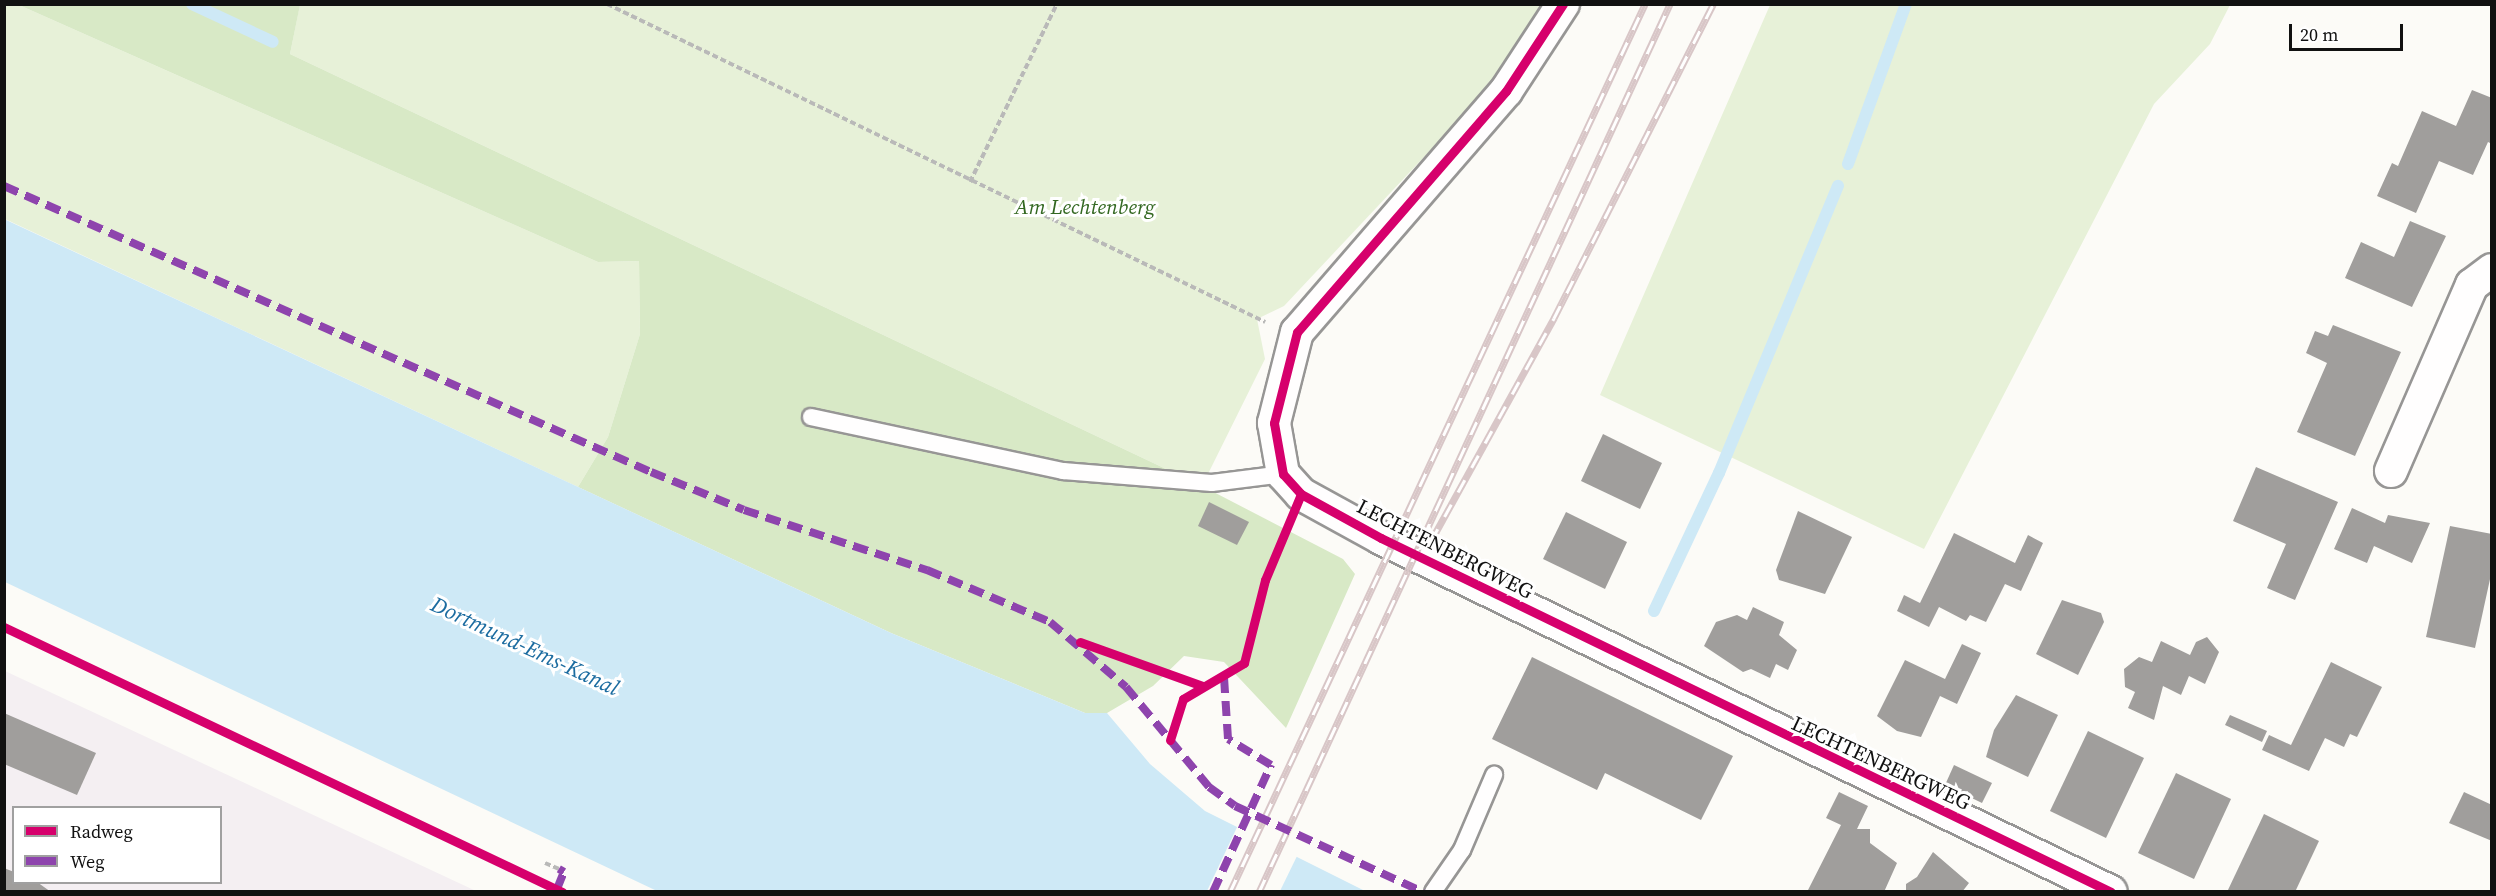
<!DOCTYPE html>
<html>
<head>
<meta charset="utf-8">
<style>
  body { margin:0 }
  #map { position:relative; width:2496px; height:896px; overflow:hidden; background:#fcfbf7; font-family:"Source Serif 4",serif }
  div>[style] { position:absolute }
  .industrial>* { inset:0; background:#f4eff2 }
  .green>* { inset:0; background:#e7f1d8 }
  .forest>* { inset:0; background:#d8e9c6 }
  .water>* { inset:0; background:#cee9f6 }
  .pier>* { inset:0; background:#fcfbf7 }
  .stream>* { height:12px; margin:-6px; padding:0 6px; transform-origin:6px; border-radius:6px; background:#cee9f6 }
  .building>* { inset:0; background:#a09e9c }
  .path>* { height:4px; margin-top:-2px; transform-origin:0; background:repeating-linear-gradient(90deg,#b9b9b8 0 6px,transparent 0 9px) }
  .roads { filter:drop-shadow(2px 0 #979695) drop-shadow(-2px 0 #979695) drop-shadow(0 2px #979695) drop-shadow(0 -2px #979695) }
  .lane>* { height:16px; margin:-8px; padding:0 8px; transform-origin:8px; border-radius:8px; background:#fffefe }
  .street>* { height:32px; margin:-16px; padding:0 16px; transform-origin:16px; border-radius:16px; background:#fffefe }
  .rail>* { height:7px; margin-top:-3.5px; transform-origin:0; background:repeating-linear-gradient(90deg,#fff 0 14px,#d8c6c7 0 28px); box-sizing:border-box; border-block:2px solid #d8c6c7 }
  .quiet>* { height:8px; margin-top:-4px; transform-origin:0; background:repeating-linear-gradient(90deg,#8e44ad 0 15px,transparent 0 23px) }
  .cycleway>* { height:9px; margin:-4.5px; padding:0 4.5px; transform-origin:4.5px; border-radius:4.5px; background:#d6006c }
  span { translate:-50% -50%; white-space:nowrap; text-align:center; line-height:1.15; -webkit-text-stroke:6px #fff; paint-order:stroke }
  .park-label { font-size:21px; color:#336821; font-style:italic }
  .street-label { font-size:21px; color:#111 }
  .water-label { font-size:22px; color:#1c6ca0; font-style:italic }
  .frame { position:absolute; inset:0; border:6px solid #111; pointer-events:none }
  .legend { position:absolute; left:12px; top:806px; width:210px; height:78px; box-sizing:border-box; background:#fff; border:2px solid #a0a0a0; margin:0; padding:8px 10px; list-style:none; font-size:18px; color:#111 }
  .legend li { display:flex; align-items:center; gap:12px; height:30px }
  .legend b { width:30px; border:2px solid #a0a0a0 }
  .scale { position:absolute; left:2289px; top:24px; width:114px; height:27px; box-sizing:border-box; border:3px solid #111; border-top:0; padding-left:8px; font-size:18px; line-height:21px; white-space:nowrap; color:#111; -webkit-text-stroke:4px #fff; paint-order:stroke }
</style>
</head>
<body>
<div id="map">
  <div class="industrial">
    <div style="clip-path:polygon(evenodd,5px 671px,476px 891px,5px 892px,5px 671px,14px 808px,220px 808px,220px 882px,14px 882px,14px 808px)"></div>
  </div>
  <div class="green">
    <div style="clip-path:polygon(300px 4px,1542px 5px,1502px 74px,1284px 306px,1257px 319px,1265px 359px,1202px 486px,290px 54px)"></div>
    <div style="clip-path:polygon(5px 5px,19px 5px,598px 262px,639px 261px,640px 334px,608px 437px,578px 487px,5px 219px)"></div>
    <div style="clip-path:polygon(1770px 5px,2230px 5px,2210px 44px,2154px 104px,1924px 549px,1600px 395px)"></div>
  </div>
  <div class="forest">
    <div style="clip-path:polygon(19px 5px,300px 5px,290px 54px,1202px 486px,1343px 559px,1355px 574px,1286px 728px,1224px 662px,1184px 656px,1153px 686px,1107px 713px,1085px 713px,891px 633px,578px 487px,608px 437px,640px 334px,639px 261px,598px 262px)"></div>
  </div>
  <div class="water">
    <div style="clip-path:polygon(4px 219px,891px 633px,1085px 713px,1107px 713px,1150px 764px,1205px 811px,1365px 891px,657px 891px,5px 582px)"></div>
  </div>
  <div class="pier">
    <div style="clip-path:polygon(1239px 823px,1298px 854px,1280px 891px,1207px 891px)"></div>
  </div>
  <div class="stream">
    <div style="left:192px;top:4px;width:89px;rotate:25.1deg"></div>
    <div style="left:1848px;top:164px;width:170px;rotate:-70.1deg"></div>
    <div style="left:1654px;top:611px;width:153px;rotate:-64.8deg"></div>
    <div style="left:1719px;top:473px;width:311px;rotate:-67.5deg"></div>
  </div>
  <div class="building">
    <div style="clip-path:polygon(2472px 90px,2492px 98px,2492px 144px,2488px 142px,2473px 175px,2439px 161px,2416px 213px,2377px 196px,2392px 163px,2398px 166px,2422px 111px,2456px 126px)"></div>
    <div style="clip-path:polygon(2410px 221px,2446px 236px,2412px 307px,2345px 278px,2361px 242px,2394px 257px)"></div>
    <div style="clip-path:polygon(2333px 325px,2401px 352px,2355px 456px,2297px 432px,2327px 363px,2306px 353px,2315px 331px,2328px 336px)"></div>
    <div style="clip-path:polygon(1603px 434px,1662px 463px,1640px 509px,1581px 481px)"></div>
    <div style="clip-path:polygon(2256px 467px,2338px 502px,2295px 600px,2267px 588px,2286px 544px,2233px 521px)"></div>
    <div style="clip-path:polygon(1209px 502px,1249px 522px,1237px 545px,1198px 526px)"></div>
    <div style="clip-path:polygon(2352px 508px,2385px 523px,2388px 515px,2430px 523px,2412px 563px,2374px 546px,2367px 563px,2334px 549px)"></div>
    <div style="clip-path:polygon(1798px 511px,1852px 537px,1825px 594px,1779px 580px,1776px 570px)"></div>
    <div style="clip-path:polygon(1566px 512px,1627px 542px,1605px 589px,1543px 559px)"></div>
    <div style="clip-path:polygon(2450px 526px,2492px 534px,2492px 570px,2475px 648px,2426px 637px)"></div>
    <div style="clip-path:polygon(1954px 533px,2015px 563px,2028px 535px,2043px 543px,2021px 591px,2005px 584px,1986px 622px,1970px 615px,1966px 621px,1939px 607px,1929px 627px,1897px 611px,1904px 595px,1920px 603px)"></div>
    <div style="clip-path:polygon(2062px 600px,2101px 613px,2104px 622px,2078px 675px,2036px 654px)"></div>
    <div style="clip-path:polygon(1753px 607px,1784px 622px,1779px 635px,1797px 650px,1788px 670px,1776px 664px,1770px 678px,1751px 669px,1743px 672px,1704px 646px,1716px 622px,1737px 615px,1747px 620px)"></div>
    <div style="clip-path:polygon(2207px 637px,2219px 652px,2205px 684px,2189px 676px,2181px 695px,2163px 686px,2154px 720px,2128px 708px,2135px 692px,2125px 687px,2124px 669px,2139px 657px,2152px 662px,2161px 641px,2190px 655px,2196px 642px)"></div>
    <div style="clip-path:polygon(1962px 644px,1981px 653px,1957px 704px,1940px 696px,1921px 737px,1897px 731px,1877px 716px,1905px 660px,1945px 679px)"></div>
    <div style="clip-path:polygon(1532px 657px,1733px 756px,1701px 820px,1605px 773px,1597px 790px,1492px 739px)"></div>
    <div style="clip-path:polygon(2331px 662px,2382px 687px,2357px 737px,2350px 734px,2344px 747px,2325px 738px,2309px 771px,2262px 750px,2269px 735px,2291px 745px)"></div>
    <div style="clip-path:polygon(2016px 695px,2058px 715px,2028px 777px,1986px 757px,1994px 730px)"></div>
    <div style="clip-path:polygon(4px 713px,96px 753px,77px 795px,4px 764px)"></div>
    <div style="clip-path:polygon(2230px 715px,2267px 731px,2262px 742px,2225px 725px)"></div>
    <div style="clip-path:polygon(2088px 731px,2144px 758px,2106px 838px,2050px 811px)"></div>
    <div style="clip-path:polygon(1954px 765px,1992px 783px,1982px 803px,1945px 785px)"></div>
    <div style="clip-path:polygon(2176px 773px,2231px 799px,2194px 879px,2138px 853px)"></div>
    <div style="clip-path:polygon(1839px 792px,1868px 806px,1857px 829px,1870px 829px,1870px 843px,1897px 863px,1884px 892px,1807px 892px,1841px 825px,1826px 818px)"></div>
    <div style="clip-path:polygon(2464px 792px,2492px 805px,2492px 841px,2449px 823px)"></div>
    <div style="clip-path:polygon(2264px 814px,2319px 841px,2295px 892px,2227px 892px)"></div>
    <div style="clip-path:polygon(1933px 852px,1969px 883px,1962px 892px,1906px 892px,1906px 884px,1917px 877px)"></div>
    <div style="clip-path:polygon(4px 868px,14px 872px,14px 882px,37px 882px,51px 892px,4px 892px)"></div>
  </div>
  <div class="path">
    <div style="left:607px;top:4px;width:731px;rotate:25.79deg"></div>
    <div style="left:1420px;top:4px;width:1px;rotate:45deg"></div>
    <div style="left:970px;top:182px;width:198px;rotate:-64deg"></div>
    <div style="left:545px;top:863px;width:15px;rotate:23deg"></div>
  </div>
  <div class="roads">
    <div class="lane">
      <div style="left:811px;top:417px;width:258px;rotate:12.1deg"></div>
      <div style="left:1063px;top:471px;width:149px;rotate:4.6deg"></div>
      <div style="left:1212px;top:483px;width:72px;rotate:-7.2deg"></div>
      <div style="left:1433px;top:892px;width:51px;rotate:-55.4deg"></div>
      <div style="left:1462px;top:850px;width:82px;rotate:-66.9deg"></div>
    </div>
    <div class="street">
      <div style="left:1563px;top:4px;width:104px;rotate:123.2deg"></div>
      <div style="left:1506px;top:91px;width:319px;rotate:130.9deg"></div>
      <div style="left:1297px;top:332px;width:94px;rotate:104.2deg"></div>
      <div style="left:1274px;top:423px;width:52px;rotate:80deg"></div>
      <div style="left:1283px;top:474px;width:27px;rotate:48deg"></div>
      <div style="left:1301px;top:494px;width:91px;rotate:28.8deg"></div>
      <div style="left:1381px;top:538px;width:811px;rotate:25.87deg"></div>
      <div style="left:2391px;top:471px;width:203px;rotate:-66.5deg"></div>
      <div style="left:2472px;top:285px;width:25px;rotate:-37deg"></div>
    </div>
  </div>
  <div class="rail">
    <div style="left:1431px;top:541px;width:255px;rotate:-61.1deg"></div>
    <div style="left:1554px;top:318px;width:352px;rotate:-63.1deg"></div>
    <div style="left:1230px;top:892px;width:980px;rotate:-64.95deg"></div>
    <div style="left:1259px;top:892px;width:979px;rotate:-65.16deg"></div>
  </div>
  <div class="quiet">
    <div style="left:4px;top:186px;width:707px;rotate:23.85deg"></div>
    <div style="left:651px;top:472px;width:100px;rotate:22.2deg"></div>
    <div style="left:744px;top:510px;width:193px;rotate:18.2deg"></div>
    <div style="left:927px;top:570px;width:134px;rotate:22.9deg"></div>
    <div style="left:1050px;top:622px;width:100px;rotate:40.5deg"></div>
    <div style="left:1126px;top:687px;width:130px;rotate:50.3deg"></div>
    <div style="left:1209px;top:787px;width:32px;rotate:36deg"></div>
    <div style="left:1235px;top:806px;width:207px;rotate:24.6deg"></div>
    <div style="left:557px;top:889px;width:18px;rotate:-68deg"></div>
    <div style="left:564px;top:872px;width:6px;rotate:-149deg"></div>
    <div style="left:1213px;top:892px;width:140px;rotate:-65.5deg"></div>
    <div style="left:1271px;top:765px;width:50px;rotate:-148.8deg"></div>
    <div style="left:1228px;top:739px;width:62px;rotate:-93.7deg"></div>
  </div>
  <div class="cycleway">
    <div style="left:1563px;top:4px;width:104px;rotate:123.2deg"></div>
    <div style="left:1506px;top:91px;width:319px;rotate:130.9deg"></div>
    <div style="left:1297px;top:332px;width:94px;rotate:104.2deg"></div>
    <div style="left:1274px;top:423px;width:52px;rotate:80deg"></div>
    <div style="left:1283px;top:474px;width:27px;rotate:48deg"></div>
    <div style="left:1301px;top:494px;width:91px;rotate:28.8deg"></div>
    <div style="left:1381px;top:538px;width:811px;rotate:25.87deg"></div>
    <div style="left:4px;top:627px;width:618px;rotate:25.4deg"></div>
    <div style="left:1080px;top:642px;width:131px;rotate:19.7deg"></div>
    <div style="left:1170px;top:740px;width:43px;rotate:-72.4deg"></div>
    <div style="left:1183px;top:699px;width:71px;rotate:-30.5deg"></div>
    <div style="left:1244px;top:663px;width:86px;rotate:-75.8deg"></div>
    <div style="left:1265px;top:580px;width:93px;rotate:-67.3deg"></div>
  </div>
  <div class="park-label">
    <span style="left:1085px;top:207px">Am Lechtenberg</span>
  </div>
  <div class="street-label">
    <span style="left:1445px;top:549px;rotate:27deg">LECHTENBERGWEG</span>
    <span style="left:1881px;top:763px;rotate:25deg">LECHTENBERGWEG</span>
  </div>
  <div class="water-label">
    <span style="left:525px;top:646px;rotate:25deg">Dortmund-Ems-Kanal</span>
  </div>
  <div class="frame"></div>
  <ul class="legend">
  <li><b style="height:8px;background:#d6006c"></b>Radweg</li>
  <li><b style="height:8px;background:#8e44ad"></b>Weg</li>
  </ul>
  <div class="scale">20 m</div>
</div>
</body>
</html>
